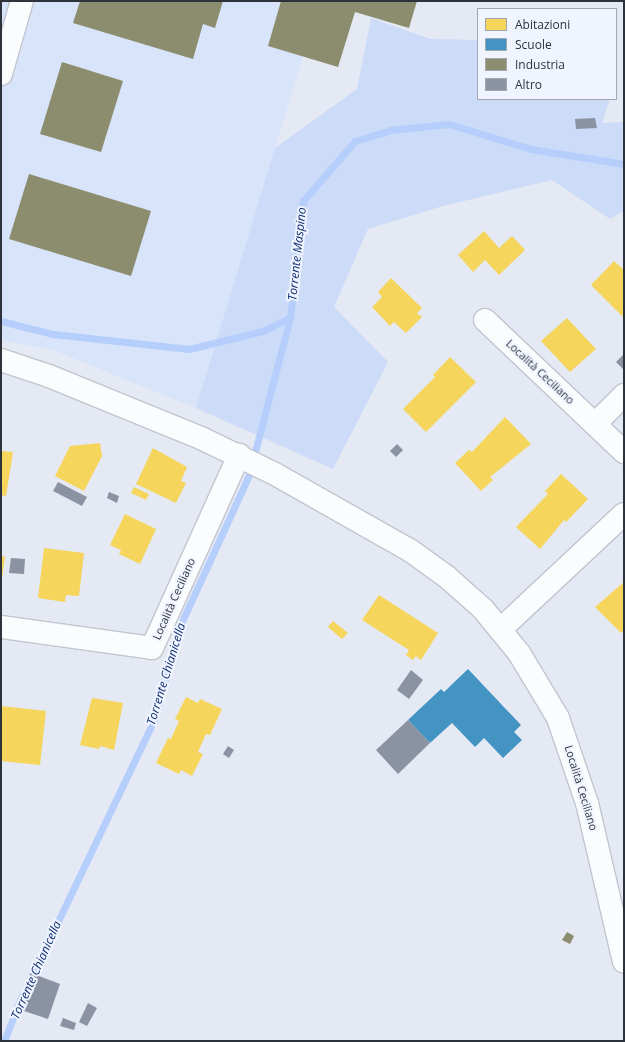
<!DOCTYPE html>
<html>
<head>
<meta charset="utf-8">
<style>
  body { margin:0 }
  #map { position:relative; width:625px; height:1042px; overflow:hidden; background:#e4e9f4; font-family:"Open Sans",sans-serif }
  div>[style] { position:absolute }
  .built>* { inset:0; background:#d8e4fa }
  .green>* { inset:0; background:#ccdbf8 }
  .homes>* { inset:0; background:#f6d55c }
  .schools>* { inset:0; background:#4393c3 }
  .industry>* { inset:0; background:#8c8c6e }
  .stream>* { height:7px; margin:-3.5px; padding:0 3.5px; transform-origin:3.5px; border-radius:3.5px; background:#b6cefc }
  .building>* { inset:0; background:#8b92a1 }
  .roads { filter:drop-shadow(1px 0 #c1c5cf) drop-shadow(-1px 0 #c1c5cf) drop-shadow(0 1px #c1c5cf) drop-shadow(0 -1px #c1c5cf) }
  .street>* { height:22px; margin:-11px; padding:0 11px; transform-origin:11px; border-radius:11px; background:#fbfcfd }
  .secondary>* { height:22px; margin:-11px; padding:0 11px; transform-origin:11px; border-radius:11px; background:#fbfcfd }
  span { translate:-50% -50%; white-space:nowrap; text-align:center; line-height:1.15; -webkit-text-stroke:4px #eff4fe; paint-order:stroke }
  .street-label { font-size:11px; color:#2d323b }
  .water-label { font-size:12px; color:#0f2e71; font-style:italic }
  .frame { position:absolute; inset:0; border:2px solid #2d323b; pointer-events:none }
  .legend { position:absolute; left:477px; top:8px; width:140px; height:92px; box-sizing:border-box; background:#eff4fe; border:1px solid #a1a6b0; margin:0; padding:5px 7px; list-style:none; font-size:12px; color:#2d323b }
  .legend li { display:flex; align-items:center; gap:8px; height:20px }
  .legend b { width:20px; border:1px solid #a1a6b0 }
</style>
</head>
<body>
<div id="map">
  <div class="built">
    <div style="clip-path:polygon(1px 1px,320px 1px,196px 408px,53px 350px,1px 340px)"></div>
  </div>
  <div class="green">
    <div style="clip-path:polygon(371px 18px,430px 39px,478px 40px,478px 99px,610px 99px,602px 123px,624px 122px,624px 211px,610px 219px,552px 180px,443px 206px,368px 229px,334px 307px,388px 362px,333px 469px,196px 408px,275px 148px,357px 89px)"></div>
  </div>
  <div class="homes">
    <div style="clip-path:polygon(484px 231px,499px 248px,512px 236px,525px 250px,499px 275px,485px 260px,473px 272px,458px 255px)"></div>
    <div style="clip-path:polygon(614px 261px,624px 270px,623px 317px,591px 285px)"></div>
    <div style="clip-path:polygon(391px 278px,422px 308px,417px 313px,422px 317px,406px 333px,394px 322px,390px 326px,372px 307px,382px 297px,378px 292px)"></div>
    <div style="clip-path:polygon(567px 318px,596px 349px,570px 372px,541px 341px)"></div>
    <div style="clip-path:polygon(450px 357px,476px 382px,426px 432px,403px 409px,435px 377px,433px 375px)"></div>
    <div style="clip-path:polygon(505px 417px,531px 444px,490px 477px,493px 480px,481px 491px,455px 463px,469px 450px,472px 452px)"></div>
    <div style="clip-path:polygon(100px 443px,102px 456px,84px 491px,55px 476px,70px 446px)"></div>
    <div style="clip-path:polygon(153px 448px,187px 467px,181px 481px,186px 483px,176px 503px,136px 484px)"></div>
    <div style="clip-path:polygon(1px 451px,13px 452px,6px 496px,1px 495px)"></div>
    <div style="clip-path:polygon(561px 474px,588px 499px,566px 522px,564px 520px,540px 549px,516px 527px,548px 494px,545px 491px)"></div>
    <div style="clip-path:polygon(134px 487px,149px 494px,146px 500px,131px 493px)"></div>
    <div style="clip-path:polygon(125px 514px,156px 529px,140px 564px,119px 554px,121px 550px,110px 545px)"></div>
    <div style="clip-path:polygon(44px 548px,84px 553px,79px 596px,66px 595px,65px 602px,38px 598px)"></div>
    <div style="clip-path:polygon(1px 556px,5px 557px,2px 578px,1px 578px)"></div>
    <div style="clip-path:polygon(624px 582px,624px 630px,621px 633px,595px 607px)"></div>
    <div style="clip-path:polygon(379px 595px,438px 633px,421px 660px,416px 656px,413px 660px,406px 655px,409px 650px,362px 620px)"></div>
    <div style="clip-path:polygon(333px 621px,348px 633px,342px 639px,328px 627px)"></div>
    <div style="clip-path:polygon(186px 697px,198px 703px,200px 699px,222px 709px,210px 735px,206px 734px,198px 752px,203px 754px,192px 776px,181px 770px,179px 774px,156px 763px,168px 738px,171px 739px,179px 721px,175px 719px)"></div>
    <div style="clip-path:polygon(92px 698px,123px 703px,114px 750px,100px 746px,99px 749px,80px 745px)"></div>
    <div style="clip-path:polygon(1px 706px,46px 711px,40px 765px,1px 761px)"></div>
  </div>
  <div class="schools">
    <div style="clip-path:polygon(468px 669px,521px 725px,514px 732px,522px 740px,503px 758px,484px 738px,475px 747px,452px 723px,430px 743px,408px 720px,441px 689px,444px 692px)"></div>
  </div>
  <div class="industry">
    <div style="clip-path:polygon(80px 1px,223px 1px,215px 28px,203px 24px,193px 59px,73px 23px)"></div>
    <div style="clip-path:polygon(281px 1px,417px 1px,409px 28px,355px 12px,338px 67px,268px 46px)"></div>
    <div style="clip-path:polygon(62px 62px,123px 81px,101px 152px,40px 134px)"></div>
    <div style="clip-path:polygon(29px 174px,151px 211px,131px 276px,9px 239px)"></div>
    <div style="clip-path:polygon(567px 932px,574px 936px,570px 944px,562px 940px)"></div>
  </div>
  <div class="stream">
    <div style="left:1px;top:321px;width:54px;rotate:14deg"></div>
    <div style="left:53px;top:334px;width:137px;rotate:6.3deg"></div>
    <div style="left:189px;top:349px;width:76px;rotate:-13.7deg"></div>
    <div style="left:263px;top:331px;width:30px;rotate:-26deg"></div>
    <div style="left:29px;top:982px;width:290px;rotate:-64.5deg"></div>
    <div style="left:154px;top:720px;width:95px;rotate:-74.8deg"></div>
    <div style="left:179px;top:628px;width:168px;rotate:-65.4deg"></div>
    <div style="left:249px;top:475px;width:162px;rotate:-75.4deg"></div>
    <div style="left:290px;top:318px;width:118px;rotate:-83.7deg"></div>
    <div style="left:303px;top:201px;width:79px;rotate:-49.1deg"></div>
    <div style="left:355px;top:141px;width:37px;rotate:-17deg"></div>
    <div style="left:390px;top:130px;width:59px;rotate:-5.8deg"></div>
    <div style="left:449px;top:124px;width:86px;rotate:17deg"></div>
    <div style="left:531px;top:149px;width:94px;rotate:9.2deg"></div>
    <div style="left:4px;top:1041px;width:49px;rotate:-68.6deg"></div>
  </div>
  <div class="building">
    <div style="clip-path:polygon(595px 118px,597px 128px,576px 129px,575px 119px)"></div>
    <div style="clip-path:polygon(624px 354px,624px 370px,616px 362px)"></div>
    <div style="clip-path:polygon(397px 444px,403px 450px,396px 457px,390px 451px)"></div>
    <div style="clip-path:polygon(58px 482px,87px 497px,82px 506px,53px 491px)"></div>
    <div style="clip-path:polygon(109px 492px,119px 496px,117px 503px,107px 498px)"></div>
    <div style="clip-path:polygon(11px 558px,25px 559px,24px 574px,9px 573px)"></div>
    <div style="clip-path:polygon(411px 670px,423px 680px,409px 699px,397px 690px)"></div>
    <div style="clip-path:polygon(408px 720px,430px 743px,398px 774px,376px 750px)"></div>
    <div style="clip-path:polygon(228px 746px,234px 750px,229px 758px,223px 754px)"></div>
    <div style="clip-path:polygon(31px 973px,60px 984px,48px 1019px,21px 1010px,23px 1004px,18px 1002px)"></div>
    <div style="clip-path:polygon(88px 1003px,97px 1008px,87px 1026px,79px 1022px)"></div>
    <div style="clip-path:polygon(63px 1018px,76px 1023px,74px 1030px,60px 1026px)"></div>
  </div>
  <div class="roads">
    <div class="street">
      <div style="left:1px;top:74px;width:76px;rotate:-74deg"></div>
      <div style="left:485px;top:320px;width:192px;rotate:43.5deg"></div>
      <div style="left:595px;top:424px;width:41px;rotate:-45deg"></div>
      <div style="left:1px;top:627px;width:152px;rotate:7.9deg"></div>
      <div style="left:152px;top:648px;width:212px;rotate:-65.7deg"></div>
      <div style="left:502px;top:628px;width:167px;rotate:-43.1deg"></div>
    </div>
    <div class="secondary">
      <div style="left:1px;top:360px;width:51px;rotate:18.4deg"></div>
      <div style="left:49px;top:376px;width:164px;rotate:22.2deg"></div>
      <div style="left:201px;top:438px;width:82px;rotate:25.9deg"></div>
      <div style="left:275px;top:474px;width:156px;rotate:29.5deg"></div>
      <div style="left:411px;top:551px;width:44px;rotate:35.8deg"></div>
      <div style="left:447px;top:577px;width:48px;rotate:41.6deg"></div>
      <div style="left:483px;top:609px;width:57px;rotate:50.7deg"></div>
      <div style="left:519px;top:653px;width:76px;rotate:59deg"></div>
      <div style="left:558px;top:718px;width:90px;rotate:71.2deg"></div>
      <div style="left:587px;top:803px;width:163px;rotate:76.9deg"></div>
    </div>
  </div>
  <div class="street-label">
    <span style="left:540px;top:372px;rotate:43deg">Località Ceciliano</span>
    <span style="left:174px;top:599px;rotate:-66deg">Località Ceciliano</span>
    <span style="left:581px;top:788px;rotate:73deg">Località Ceciliano</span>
  </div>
  <div class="water-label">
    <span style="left:297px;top:254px;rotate:-84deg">Torrente Maspino</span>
    <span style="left:166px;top:674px;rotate:-73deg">Torrente Chianicella</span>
    <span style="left:36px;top:970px;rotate:-66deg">Torrente Chianicella</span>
  </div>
  <div class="frame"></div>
  <ul class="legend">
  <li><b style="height:11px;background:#f6d55c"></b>Abitazioni</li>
  <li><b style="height:11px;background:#4393c3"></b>Scuole</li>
  <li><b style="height:11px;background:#8c8c6e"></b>Industria</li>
  <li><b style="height:11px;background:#8b92a1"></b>Altro</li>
  </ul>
</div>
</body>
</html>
